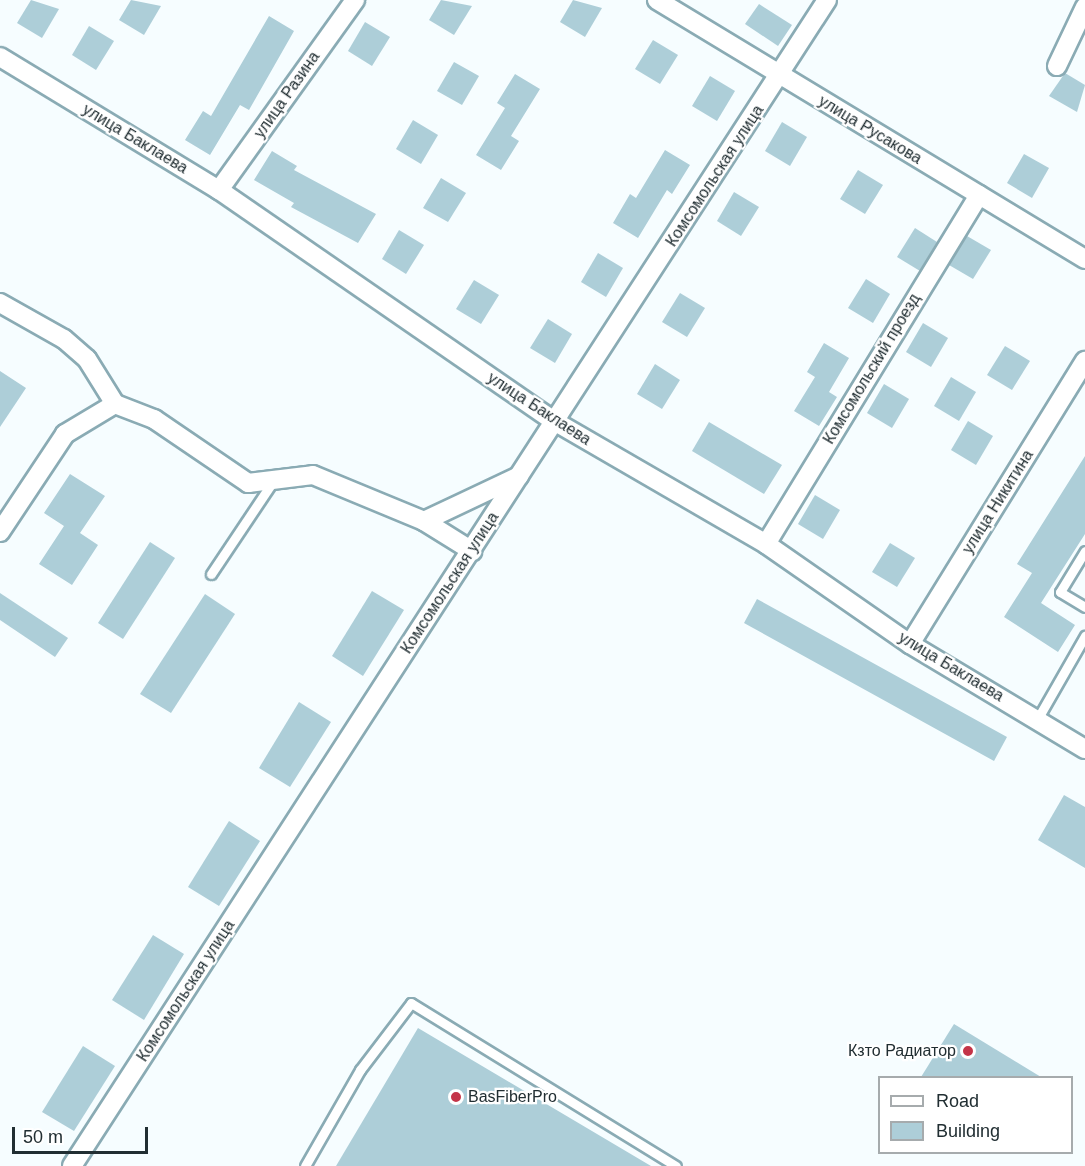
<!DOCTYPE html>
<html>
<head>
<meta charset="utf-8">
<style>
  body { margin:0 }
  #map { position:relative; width:1085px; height:1166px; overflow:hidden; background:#f6fdff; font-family:Helvetica,sans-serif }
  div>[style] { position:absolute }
  .building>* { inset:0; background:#adced8 }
  .roads { filter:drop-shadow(2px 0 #8aabb4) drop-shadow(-2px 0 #8aabb4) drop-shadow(0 2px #8aabb4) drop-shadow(0 -2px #8aabb4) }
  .service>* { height:9px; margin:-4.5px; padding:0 4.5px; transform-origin:4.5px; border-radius:4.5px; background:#fff }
  .minor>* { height:18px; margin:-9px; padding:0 9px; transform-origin:9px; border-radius:9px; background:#fff }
  .dots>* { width:16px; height:16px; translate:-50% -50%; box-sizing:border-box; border:3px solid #fff; border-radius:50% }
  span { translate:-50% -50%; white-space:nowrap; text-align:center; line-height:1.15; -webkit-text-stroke:4.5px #fff; paint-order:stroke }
  .street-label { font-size:16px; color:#212e32 }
  .poi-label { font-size:16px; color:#212e32 }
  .right { translate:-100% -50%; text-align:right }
  .left { translate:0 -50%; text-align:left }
  .legend { position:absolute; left:878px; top:1076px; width:195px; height:78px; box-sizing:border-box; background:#fff; border:2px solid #a6abad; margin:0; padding:8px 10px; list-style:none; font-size:18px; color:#212e32 }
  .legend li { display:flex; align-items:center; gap:12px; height:30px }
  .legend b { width:30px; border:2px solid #a6abad }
  .scale { position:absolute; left:12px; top:1127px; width:136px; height:27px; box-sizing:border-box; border:3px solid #212e32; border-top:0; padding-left:8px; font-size:18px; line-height:21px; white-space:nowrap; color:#212e32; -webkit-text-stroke:4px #fff; paint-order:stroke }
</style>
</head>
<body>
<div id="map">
  <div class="building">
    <div style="clip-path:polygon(31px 0,59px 9px,42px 38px,17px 23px)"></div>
    <div style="clip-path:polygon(131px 0,161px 6px,144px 35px,119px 20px)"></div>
    <div style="clip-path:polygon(441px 0,472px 6px,454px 35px,429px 20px)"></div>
    <div style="clip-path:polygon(573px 0,602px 8px,585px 37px,560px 22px)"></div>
    <div style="clip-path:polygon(759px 4px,792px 25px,778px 46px,745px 24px)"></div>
    <div style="clip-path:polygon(269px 16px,294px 31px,249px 110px,240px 105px,210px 155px,185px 140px,203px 111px,211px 116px)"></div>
    <div style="clip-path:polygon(365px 22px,390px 37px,372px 66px,348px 51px)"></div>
    <div style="clip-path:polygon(89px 26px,114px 41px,96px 70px,72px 55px)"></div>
    <div style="clip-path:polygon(653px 40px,678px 55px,660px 84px,635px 69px)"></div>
    <div style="clip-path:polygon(454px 62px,479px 76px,462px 105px,437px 91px)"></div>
    <div style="clip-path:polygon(1065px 73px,1085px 85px,1077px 112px,1049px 96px)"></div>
    <div style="clip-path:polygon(515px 74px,540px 89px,511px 136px,519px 141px,501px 170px,476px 155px,505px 108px,497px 103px)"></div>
    <div style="clip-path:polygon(710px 76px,735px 91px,717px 121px,692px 106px)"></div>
    <div style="clip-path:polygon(413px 120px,438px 135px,421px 164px,396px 149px)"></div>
    <div style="clip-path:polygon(782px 122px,807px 137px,790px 166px,765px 151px)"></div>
    <div style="clip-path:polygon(665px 150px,690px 165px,672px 194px,667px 190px,638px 238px,613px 223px,630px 194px,636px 198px)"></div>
    <div style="clip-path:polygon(272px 151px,297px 166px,294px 170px,376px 214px,358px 243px,291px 207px,294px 203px,254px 180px)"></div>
    <div style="clip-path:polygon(1024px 154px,1049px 168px,1032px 198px,1007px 183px)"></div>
    <div style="clip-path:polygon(858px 170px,883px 185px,865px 214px,840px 199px)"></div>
    <div style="clip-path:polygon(441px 178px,466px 193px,448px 222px,423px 208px)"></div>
    <div style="clip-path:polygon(734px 192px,759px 207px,741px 236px,717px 221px)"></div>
    <div style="clip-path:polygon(915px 228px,937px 242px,920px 271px,897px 257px)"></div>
    <div style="clip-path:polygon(399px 230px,424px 245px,406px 274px,382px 259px)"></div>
    <div style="clip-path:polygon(967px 236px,991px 250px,973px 279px,949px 265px)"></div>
    <div style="clip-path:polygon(598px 253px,623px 268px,606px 297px,581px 282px)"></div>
    <div style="clip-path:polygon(866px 279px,890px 294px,873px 323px,848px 308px)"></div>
    <div style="clip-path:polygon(474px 280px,499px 295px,481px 324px,456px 309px)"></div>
    <div style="clip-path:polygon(680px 293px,705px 308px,687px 337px,662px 322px)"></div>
    <div style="clip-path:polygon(548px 319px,572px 334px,555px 363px,530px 348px)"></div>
    <div style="clip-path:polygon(923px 323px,948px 338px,931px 367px,906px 352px)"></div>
    <div style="clip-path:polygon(824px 343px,849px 358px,829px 392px,837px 397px,819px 426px,794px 411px,815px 377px,807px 372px)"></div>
    <div style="clip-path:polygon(1005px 346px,1030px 361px,1012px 390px,987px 375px)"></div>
    <div style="clip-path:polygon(655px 364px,680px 380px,662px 409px,637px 394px)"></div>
    <div style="clip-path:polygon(0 371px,26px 388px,0 427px)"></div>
    <div style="clip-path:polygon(951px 377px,976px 392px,959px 421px,934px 406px)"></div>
    <div style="clip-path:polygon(884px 384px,909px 399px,892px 428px,867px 413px)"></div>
    <div style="clip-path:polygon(968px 421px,993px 436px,976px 465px,951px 450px)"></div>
    <div style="clip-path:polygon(709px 422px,782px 465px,764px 494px,692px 451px)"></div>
    <div style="clip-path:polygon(1085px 456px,1085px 534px,1041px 603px,1075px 625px,1058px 652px,1004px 617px,1032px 573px,1017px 564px)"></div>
    <div style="clip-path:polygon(70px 474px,105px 496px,80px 533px,98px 545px,72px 585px,39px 564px,64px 526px,44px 513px)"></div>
    <div style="clip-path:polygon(815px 495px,840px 510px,823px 539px,798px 524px)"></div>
    <div style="clip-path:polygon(150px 542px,175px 558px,123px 639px,98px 623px)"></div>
    <div style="clip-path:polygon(890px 543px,915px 558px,897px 587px,872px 572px)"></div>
    <div style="clip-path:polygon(372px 591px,404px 610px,363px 676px,332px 656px)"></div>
    <div style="clip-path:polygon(0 593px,68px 638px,55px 657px,0 620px)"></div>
    <div style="clip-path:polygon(205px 594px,235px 614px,171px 713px,140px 694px)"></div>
    <div style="clip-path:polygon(757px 599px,1007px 737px,994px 761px,744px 623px)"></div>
    <div style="clip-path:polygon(299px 702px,331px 722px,290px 787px,259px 768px)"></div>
    <div style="clip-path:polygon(1064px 795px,1085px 807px,1085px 868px,1038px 840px)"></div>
    <div style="clip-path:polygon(229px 821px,260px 841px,219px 906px,188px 887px)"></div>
    <div style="clip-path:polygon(153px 935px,184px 954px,144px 1020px,112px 1000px)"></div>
    <div style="clip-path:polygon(954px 1024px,1041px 1077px,921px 1077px)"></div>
    <div style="clip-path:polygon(418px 1028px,651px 1166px,336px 1166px)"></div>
    <div style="clip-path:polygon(83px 1046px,115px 1066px,74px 1131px,42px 1112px)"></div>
  </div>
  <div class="roads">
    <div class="service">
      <div style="left:1085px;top:551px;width:48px;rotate:121.4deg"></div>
      <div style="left:1060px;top:592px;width:29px;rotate:31deg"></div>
      <div style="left:211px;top:574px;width:110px;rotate:-56.2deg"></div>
      <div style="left:1038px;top:718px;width:95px;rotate:-60.2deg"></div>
      <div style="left:305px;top:1166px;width:111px;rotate:-60.2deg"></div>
      <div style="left:360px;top:1070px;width:84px;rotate:-52.7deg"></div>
      <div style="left:411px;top:1003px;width:311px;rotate:31.6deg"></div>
    </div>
    <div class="minor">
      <div style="left:657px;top:0;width:500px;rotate:31.18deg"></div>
      <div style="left:0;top:57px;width:256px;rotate:31.3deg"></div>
      <div style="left:219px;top:190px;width:407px;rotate:34.6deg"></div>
      <div style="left:554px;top:421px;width:245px;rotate:30.1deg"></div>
      <div style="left:766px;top:544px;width:175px;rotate:34.8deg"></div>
      <div style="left:910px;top:644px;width:204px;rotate:31deg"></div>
      <div style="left:1057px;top:66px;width:65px;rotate:-64.6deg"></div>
      <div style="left:219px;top:190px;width:234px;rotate:-54.4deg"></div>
      <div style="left:0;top:303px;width:73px;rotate:29.4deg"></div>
      <div style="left:64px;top:339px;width:30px;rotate:41deg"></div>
      <div style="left:87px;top:359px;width:53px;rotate:58.1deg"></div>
      <div style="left:115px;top:404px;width:42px;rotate:21deg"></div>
      <div style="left:154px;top:419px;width:114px;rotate:34.2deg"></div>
      <div style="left:248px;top:483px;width:65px;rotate:-7deg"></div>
      <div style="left:313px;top:475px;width:120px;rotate:22.5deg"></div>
      <div style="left:424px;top:521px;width:105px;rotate:-25.3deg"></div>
      <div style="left:424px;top:521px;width:57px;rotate:32deg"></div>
      <div style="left:0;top:532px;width:118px;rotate:-56.4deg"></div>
      <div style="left:65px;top:434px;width:58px;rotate:-31deg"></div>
      <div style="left:766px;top:544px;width:409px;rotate:-58.6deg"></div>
      <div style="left:910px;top:644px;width:333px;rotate:-58.3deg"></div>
      <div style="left:72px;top:1166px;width:1389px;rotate:-57.08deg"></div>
    </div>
  </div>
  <div class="dots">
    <div style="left:968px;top:1051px;background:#c43448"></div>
    <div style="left:456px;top:1097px;background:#c43448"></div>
  </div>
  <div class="street-label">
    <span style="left:287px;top:95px;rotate:-55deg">улица Разина</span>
    <span style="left:870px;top:130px;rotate:31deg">улица Русакова</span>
    <span style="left:135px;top:139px;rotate:31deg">улица Баклаева</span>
    <span style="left:715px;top:176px;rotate:-57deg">Комсомольская улица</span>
    <span style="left:872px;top:369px;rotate:-59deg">Комсомольский проезд</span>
    <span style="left:539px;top:409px;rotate:33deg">улица Баклаева</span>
    <span style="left:998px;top:502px;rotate:-58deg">улица Никитина</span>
    <span style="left:450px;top:583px;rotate:-57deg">Комсомольская улица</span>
    <span style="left:951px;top:667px;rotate:31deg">улица Баклаева</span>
    <span style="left:186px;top:991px;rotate:-57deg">Комсомольская улица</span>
  </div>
  <div class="poi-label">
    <span class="right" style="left:956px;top:1051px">Кзто Радиатор</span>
    <span class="left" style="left:468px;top:1097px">BasFiberPro</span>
  </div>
  <ul class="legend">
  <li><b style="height:8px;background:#fff"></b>Road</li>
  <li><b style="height:16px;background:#adced8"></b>Building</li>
  </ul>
  <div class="scale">50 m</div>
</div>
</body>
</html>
